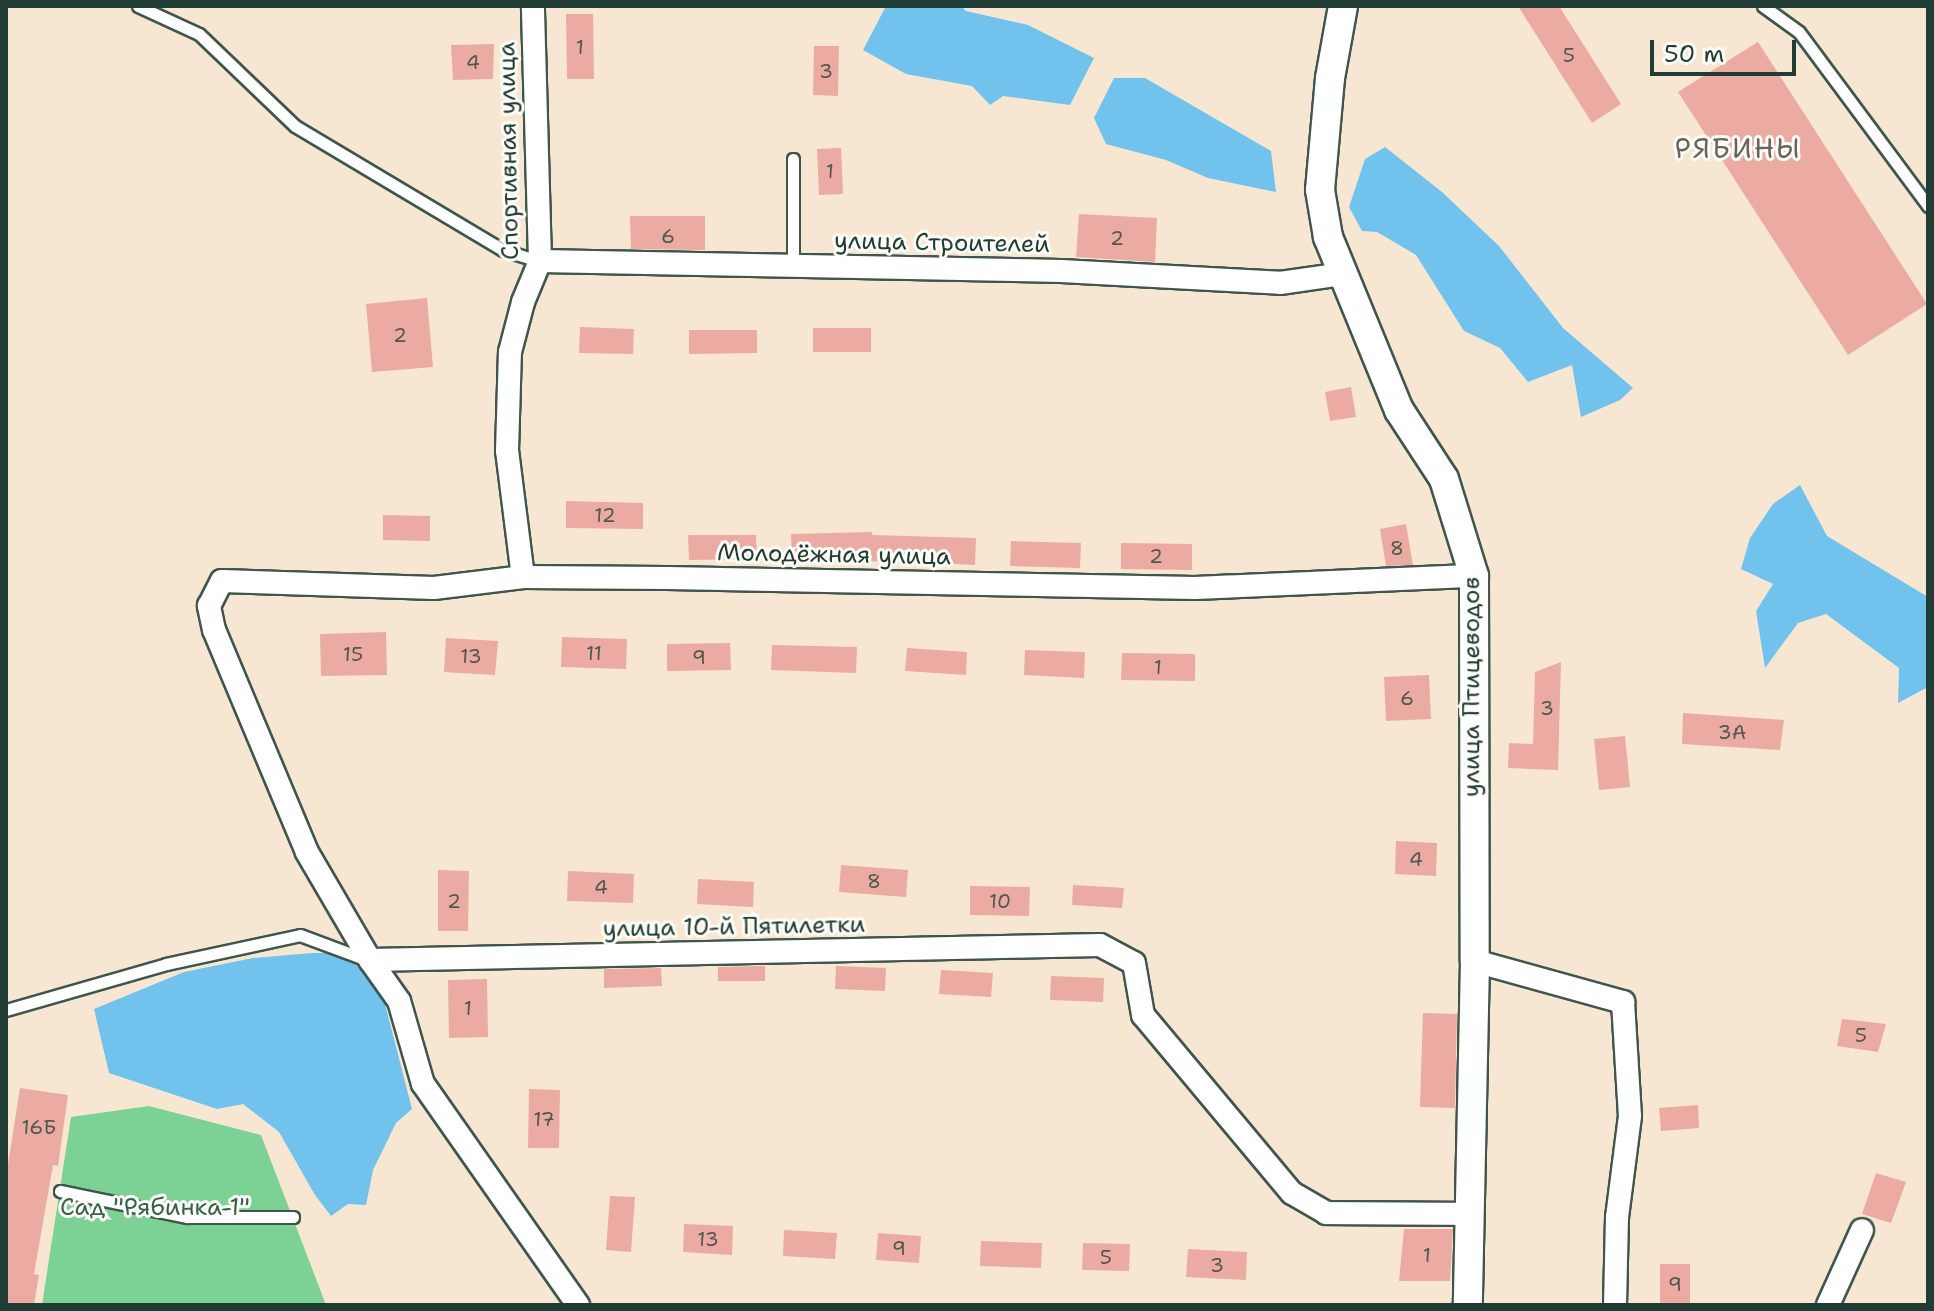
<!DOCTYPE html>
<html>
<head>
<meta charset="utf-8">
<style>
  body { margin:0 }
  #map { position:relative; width:1934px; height:1311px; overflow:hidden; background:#f7e7d2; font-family:"Shantell Sans",sans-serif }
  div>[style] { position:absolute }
  .green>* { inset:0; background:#7cd195 }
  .water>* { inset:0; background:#71c2ed }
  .building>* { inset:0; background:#ebaba3 }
  .roads { filter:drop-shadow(2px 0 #3f564c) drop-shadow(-2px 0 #3f564c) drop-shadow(0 2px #3f564c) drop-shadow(0 -2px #3f564c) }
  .service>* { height:11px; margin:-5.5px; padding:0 5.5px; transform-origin:5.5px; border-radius:5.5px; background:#fff }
  .minor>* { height:22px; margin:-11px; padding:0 11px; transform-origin:11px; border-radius:11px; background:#fff }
  .tertiary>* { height:28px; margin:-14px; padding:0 14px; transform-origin:14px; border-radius:14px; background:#fff }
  span { translate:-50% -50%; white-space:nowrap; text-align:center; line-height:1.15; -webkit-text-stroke:6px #fdfcf7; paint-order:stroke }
  .number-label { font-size:20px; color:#525850 }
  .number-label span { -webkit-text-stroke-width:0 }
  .street-label { font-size:24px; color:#1f3d34 }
  .park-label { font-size:24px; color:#36624c }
  .quarter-label { font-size:28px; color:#66645b; letter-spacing:2px }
  .frame { position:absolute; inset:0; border:8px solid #1f3d34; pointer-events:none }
  .scale { position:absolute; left:1650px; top:40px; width:146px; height:36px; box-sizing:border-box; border:4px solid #1f3d34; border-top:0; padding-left:10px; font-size:24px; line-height:28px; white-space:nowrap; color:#1f3d34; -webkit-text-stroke:6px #fdfcf7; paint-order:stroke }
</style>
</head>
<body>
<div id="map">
  <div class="green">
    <div style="clip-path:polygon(149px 1106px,261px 1135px,326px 1305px,42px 1305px,71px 1117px)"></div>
  </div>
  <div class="water">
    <div style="clip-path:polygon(886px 6px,961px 6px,966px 11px,1028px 25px,1094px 58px,1070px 105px,1003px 96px,990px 105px,972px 86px,906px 74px,863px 50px)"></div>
    <div style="clip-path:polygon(1145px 78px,1271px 151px,1276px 192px,1208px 178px,1166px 160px,1106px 144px,1094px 118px,1114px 78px)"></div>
    <div style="clip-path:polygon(1385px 147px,1442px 192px,1499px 246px,1563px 328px,1633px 388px,1620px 400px,1581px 417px,1572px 365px,1528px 382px,1500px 348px,1464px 331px,1416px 255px,1377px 232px,1362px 231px,1349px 207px,1365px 159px)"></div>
    <div style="clip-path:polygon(1800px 485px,1827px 536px,1928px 597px,1928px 687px,1898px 703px,1899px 668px,1826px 614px,1798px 623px,1765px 668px,1756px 611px,1773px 584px,1741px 569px,1750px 538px,1773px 504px)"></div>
    <div style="clip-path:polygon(312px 953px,346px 953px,383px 996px,412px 1109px,396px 1123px,373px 1170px,366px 1205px,348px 1204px,331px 1216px,315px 1195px,279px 1132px,243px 1104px,217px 1109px,109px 1073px,94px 1009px,184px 972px,253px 958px)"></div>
  </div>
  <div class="building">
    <div style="clip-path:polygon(1518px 6px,1559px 6px,1621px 104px,1592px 123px)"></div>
    <div style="clip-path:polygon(566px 14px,593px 14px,594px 79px,567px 79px)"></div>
    <div style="clip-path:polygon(1758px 42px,1927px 304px,1848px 355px,1678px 92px)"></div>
    <div style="clip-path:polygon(494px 44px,493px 79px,453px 80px,451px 45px)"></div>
    <div style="clip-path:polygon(814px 46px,839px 46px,838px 96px,813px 95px)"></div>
    <div style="clip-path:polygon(841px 148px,843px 194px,819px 195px,817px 149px)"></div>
    <div style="clip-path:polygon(1079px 214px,1157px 218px,1155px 262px,1076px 257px)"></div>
    <div style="clip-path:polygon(630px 216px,705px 216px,705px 250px,631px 249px)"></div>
    <div style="clip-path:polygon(427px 298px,433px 367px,372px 372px,366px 304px)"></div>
    <div style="clip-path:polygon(580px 327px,634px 329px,633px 354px,579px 353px)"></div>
    <div style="clip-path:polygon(813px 328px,871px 328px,871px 352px,813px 352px)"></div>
    <div style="clip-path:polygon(689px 330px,757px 330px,757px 353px,689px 354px)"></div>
    <div style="clip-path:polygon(1351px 387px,1356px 417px,1330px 421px,1325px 392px)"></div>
    <div style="clip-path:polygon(566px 501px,643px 503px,643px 529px,566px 528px)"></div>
    <div style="clip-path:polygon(383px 515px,430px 516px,430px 541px,383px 540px)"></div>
    <div style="clip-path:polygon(1406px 524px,1413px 565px,1386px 566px,1380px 529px)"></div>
    <div style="clip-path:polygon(872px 532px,872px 535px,976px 538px,975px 565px,892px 561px,792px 563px,791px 534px)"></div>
    <div style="clip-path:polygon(688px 535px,756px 535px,757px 559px,689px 560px)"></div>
    <div style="clip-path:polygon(1011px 541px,1081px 543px,1080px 568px,1010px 566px)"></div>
    <div style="clip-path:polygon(1121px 543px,1192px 544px,1192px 570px,1121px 569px)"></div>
    <div style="clip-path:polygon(386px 632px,387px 675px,321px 676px,320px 634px)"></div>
    <div style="clip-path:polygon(562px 637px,627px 639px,626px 669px,561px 667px)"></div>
    <div style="clip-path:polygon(446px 638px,498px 641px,495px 675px,444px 672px)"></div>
    <div style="clip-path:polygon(730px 643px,731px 670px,667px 671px,667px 644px)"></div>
    <div style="clip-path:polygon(772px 645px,857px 647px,856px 673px,771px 670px)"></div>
    <div style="clip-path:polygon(907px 648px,967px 652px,966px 675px,905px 671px)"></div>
    <div style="clip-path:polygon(1025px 650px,1085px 652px,1084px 678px,1024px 675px)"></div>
    <div style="clip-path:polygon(1122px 653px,1195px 654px,1195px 681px,1121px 680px)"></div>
    <div style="clip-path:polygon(1561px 662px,1558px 770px,1508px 768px,1509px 743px,1533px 744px,1535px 672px)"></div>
    <div style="clip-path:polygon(1429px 675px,1431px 719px,1386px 721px,1384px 677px)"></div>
    <div style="clip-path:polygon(1683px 713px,1784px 720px,1780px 750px,1682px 744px)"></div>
    <div style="clip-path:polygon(1625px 736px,1630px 787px,1599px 790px,1594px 739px)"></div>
    <div style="clip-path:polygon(1396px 841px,1437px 843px,1436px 876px,1395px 874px)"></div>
    <div style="clip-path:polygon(841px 865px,908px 870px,906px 897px,839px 892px)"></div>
    <div style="clip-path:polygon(438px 870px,469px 871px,468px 931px,438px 931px)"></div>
    <div style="clip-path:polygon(568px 871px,634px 874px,633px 903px,567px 901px)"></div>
    <div style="clip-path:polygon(698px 879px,754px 882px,753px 907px,697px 904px)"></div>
    <div style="clip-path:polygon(1073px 885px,1124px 888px,1122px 908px,1072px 905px)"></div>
    <div style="clip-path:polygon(970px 886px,1030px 887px,1029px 916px,970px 915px)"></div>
    <div style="clip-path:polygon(765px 966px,765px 981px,718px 981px,718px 967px)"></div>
    <div style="clip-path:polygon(836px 966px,886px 968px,885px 991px,835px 989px)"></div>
    <div style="clip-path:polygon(661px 968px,662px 986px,604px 988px,604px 969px)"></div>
    <div style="clip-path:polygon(941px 970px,993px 973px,991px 997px,939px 994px)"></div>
    <div style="clip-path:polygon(1051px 976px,1104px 978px,1103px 1002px,1050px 1000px)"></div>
    <div style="clip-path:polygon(487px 979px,488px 1037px,449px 1038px,448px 980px)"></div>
    <div style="clip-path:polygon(1423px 1013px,1457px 1014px,1455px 1108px,1420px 1107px)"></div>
    <div style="clip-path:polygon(1842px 1019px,1886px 1024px,1878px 1052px,1837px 1046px)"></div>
    <div style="clip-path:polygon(20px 1088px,68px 1095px,58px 1166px,53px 1165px,34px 1274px,39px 1275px,34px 1305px,6px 1305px,6px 1177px)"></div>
    <div style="clip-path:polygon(529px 1089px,560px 1090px,559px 1148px,528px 1148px)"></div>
    <div style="clip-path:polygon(1698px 1105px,1699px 1128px,1661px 1131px,1659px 1108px)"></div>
    <div style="clip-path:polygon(1876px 1173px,1906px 1182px,1891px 1223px,1862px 1214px)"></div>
    <div style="clip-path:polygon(610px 1196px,635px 1197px,631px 1252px,606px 1250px)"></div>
    <div style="clip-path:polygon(684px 1224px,733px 1226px,732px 1255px,683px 1252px)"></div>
    <div style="clip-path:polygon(1404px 1229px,1453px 1229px,1450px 1281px,1399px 1281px)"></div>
    <div style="clip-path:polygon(784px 1230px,837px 1233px,835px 1259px,783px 1256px)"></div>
    <div style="clip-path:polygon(878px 1233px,921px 1236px,919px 1263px,876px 1260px)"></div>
    <div style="clip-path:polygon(981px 1241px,1042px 1243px,1041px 1268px,980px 1266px)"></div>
    <div style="clip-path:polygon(1083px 1243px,1130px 1244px,1129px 1271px,1082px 1270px)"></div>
    <div style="clip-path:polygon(1188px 1249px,1247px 1252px,1246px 1280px,1186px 1277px)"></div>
    <div style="clip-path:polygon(1660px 1264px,1690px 1264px,1690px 1305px,1660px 1305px)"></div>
  </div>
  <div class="roads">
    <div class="service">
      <div style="left:138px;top:6px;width:67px;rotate:24.7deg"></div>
      <div style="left:199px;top:34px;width:133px;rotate:43.8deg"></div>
      <div style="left:295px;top:126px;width:242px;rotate:30.8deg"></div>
      <div style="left:503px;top:250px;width:39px;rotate:17deg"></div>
      <div style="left:1763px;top:6px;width:44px;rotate:35.8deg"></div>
      <div style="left:1799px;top:32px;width:217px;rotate:53.4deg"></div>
      <div style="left:793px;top:159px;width:107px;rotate:90deg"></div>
      <div style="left:6px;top:1010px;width:166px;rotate:-16deg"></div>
      <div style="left:166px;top:964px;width:137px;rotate:-12.2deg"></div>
      <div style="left:300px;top:935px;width:72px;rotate:20.5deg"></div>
      <div style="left:60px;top:1191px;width:130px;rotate:11.6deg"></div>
      <div style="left:187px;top:1217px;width:106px"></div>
    </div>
    <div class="minor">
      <div style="left:540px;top:261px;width:521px;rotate:1.1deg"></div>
      <div style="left:1061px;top:271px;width:219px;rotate:3.1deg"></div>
      <div style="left:1280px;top:283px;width:64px;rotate:-8.1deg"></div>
      <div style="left:523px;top:577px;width:127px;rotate:-97.2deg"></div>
      <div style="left:507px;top:451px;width:99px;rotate:-88.3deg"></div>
      <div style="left:510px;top:352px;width:52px;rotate:-75.4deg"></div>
      <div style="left:523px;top:302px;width:44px;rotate:-67.5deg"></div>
      <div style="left:540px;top:261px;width:255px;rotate:-91.6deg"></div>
      <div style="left:370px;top:960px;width:730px;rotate:-1.18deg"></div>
      <div style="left:1100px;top:945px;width:38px;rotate:28deg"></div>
      <div style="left:1134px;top:963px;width:53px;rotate:80.2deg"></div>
      <div style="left:1143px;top:1015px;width:232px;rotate:50.1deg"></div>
      <div style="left:1292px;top:1193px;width:39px;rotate:30deg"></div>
      <div style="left:1326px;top:1213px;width:146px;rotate:0.4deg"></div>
      <div style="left:1475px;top:961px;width:154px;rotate:15.5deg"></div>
      <div style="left:1623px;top:1002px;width:114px;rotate:86.5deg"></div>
      <div style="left:1630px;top:1116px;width:102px;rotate:97.3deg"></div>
      <div style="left:1617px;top:1217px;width:88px;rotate:91.3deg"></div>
      <div style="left:578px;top:1305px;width:270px;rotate:-125deg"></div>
      <div style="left:423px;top:1084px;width:86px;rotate:-106.1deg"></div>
      <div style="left:399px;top:1001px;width:50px;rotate:-125.3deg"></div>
      <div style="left:370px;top:960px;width:125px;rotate:-120.3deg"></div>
      <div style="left:307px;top:852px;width:241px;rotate:-112.7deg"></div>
      <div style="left:214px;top:630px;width:25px;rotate:-102deg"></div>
      <div style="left:209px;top:606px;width:28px;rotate:-63deg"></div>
      <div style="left:222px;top:581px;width:212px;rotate:1.9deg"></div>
      <div style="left:434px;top:588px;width:90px;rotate:-7deg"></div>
      <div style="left:523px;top:577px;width:144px;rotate:0.4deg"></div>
      <div style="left:667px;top:578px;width:528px;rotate:1.09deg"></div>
      <div style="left:1195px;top:588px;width:279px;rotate:-2.5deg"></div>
      <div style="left:1828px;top:1305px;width:82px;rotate:-65.6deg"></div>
    </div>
    <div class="tertiary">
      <div style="left:1343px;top:6px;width:73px;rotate:100.2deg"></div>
      <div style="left:1330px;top:78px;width:112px;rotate:95.1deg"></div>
      <div style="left:1320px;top:190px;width:48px;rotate:80.3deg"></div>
      <div style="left:1328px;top:237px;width:187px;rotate:67.7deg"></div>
      <div style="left:1399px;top:410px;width:82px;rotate:56.9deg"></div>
      <div style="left:1444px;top:479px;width:102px;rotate:72.8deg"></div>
      <div style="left:1474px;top:576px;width:385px;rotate:89.9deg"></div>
      <div style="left:1475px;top:961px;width:344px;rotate:91.2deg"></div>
    </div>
  </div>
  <div class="number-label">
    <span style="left:580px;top:47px">1</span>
    <span style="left:1569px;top:55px">5</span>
    <span style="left:473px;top:62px">4</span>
    <span style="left:826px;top:71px">3</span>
    <span style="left:830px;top:171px">1</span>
    <span style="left:668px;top:236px">6</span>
    <span style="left:1117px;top:238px">2</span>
    <span style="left:400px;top:335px">2</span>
    <span style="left:605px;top:515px">12</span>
    <span style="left:1397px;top:548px">8</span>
    <span style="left:1156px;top:556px">2</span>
    <span style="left:594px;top:653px">11</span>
    <span style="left:353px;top:654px">15</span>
    <span style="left:471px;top:656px">13</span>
    <span style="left:699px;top:657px">9</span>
    <span style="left:1158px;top:667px">1</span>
    <span style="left:1407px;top:698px">6</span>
    <span style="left:1547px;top:708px">3</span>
    <span style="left:1732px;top:732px">3А</span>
    <span style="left:1416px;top:859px">4</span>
    <span style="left:874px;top:881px">8</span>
    <span style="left:601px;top:887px">4</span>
    <span style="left:454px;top:901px">2</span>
    <span style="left:1000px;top:901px">10</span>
    <span style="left:468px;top:1008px">1</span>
    <span style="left:1861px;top:1035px">5</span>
    <span style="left:544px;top:1119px">17</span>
    <span style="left:39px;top:1127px">16Б</span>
    <span style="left:708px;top:1239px">13</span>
    <span style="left:899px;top:1248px">9</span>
    <span style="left:1427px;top:1255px">1</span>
    <span style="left:1106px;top:1257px">5</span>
    <span style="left:1217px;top:1265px">3</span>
    <span style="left:1675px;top:1284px">9</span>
  </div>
  <div class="street-label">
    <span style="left:509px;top:151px;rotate:-91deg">Спортивная улица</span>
    <span style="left:942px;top:243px;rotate:1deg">улица Строителей</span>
    <span style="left:834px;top:555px;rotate:1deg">Молодёжная улица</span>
    <span style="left:1472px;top:687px;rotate:-90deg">улица Птицеводов</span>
    <span style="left:734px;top:927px;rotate:-1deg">улица 10-й Пятилетки</span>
  </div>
  <div class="park-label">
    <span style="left:155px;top:1208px">Сад "Рябинка-1"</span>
  </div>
  <div class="quarter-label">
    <span style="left:1738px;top:148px">РЯБИНЫ</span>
  </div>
  <div class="frame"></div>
  <div class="scale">50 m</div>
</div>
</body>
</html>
